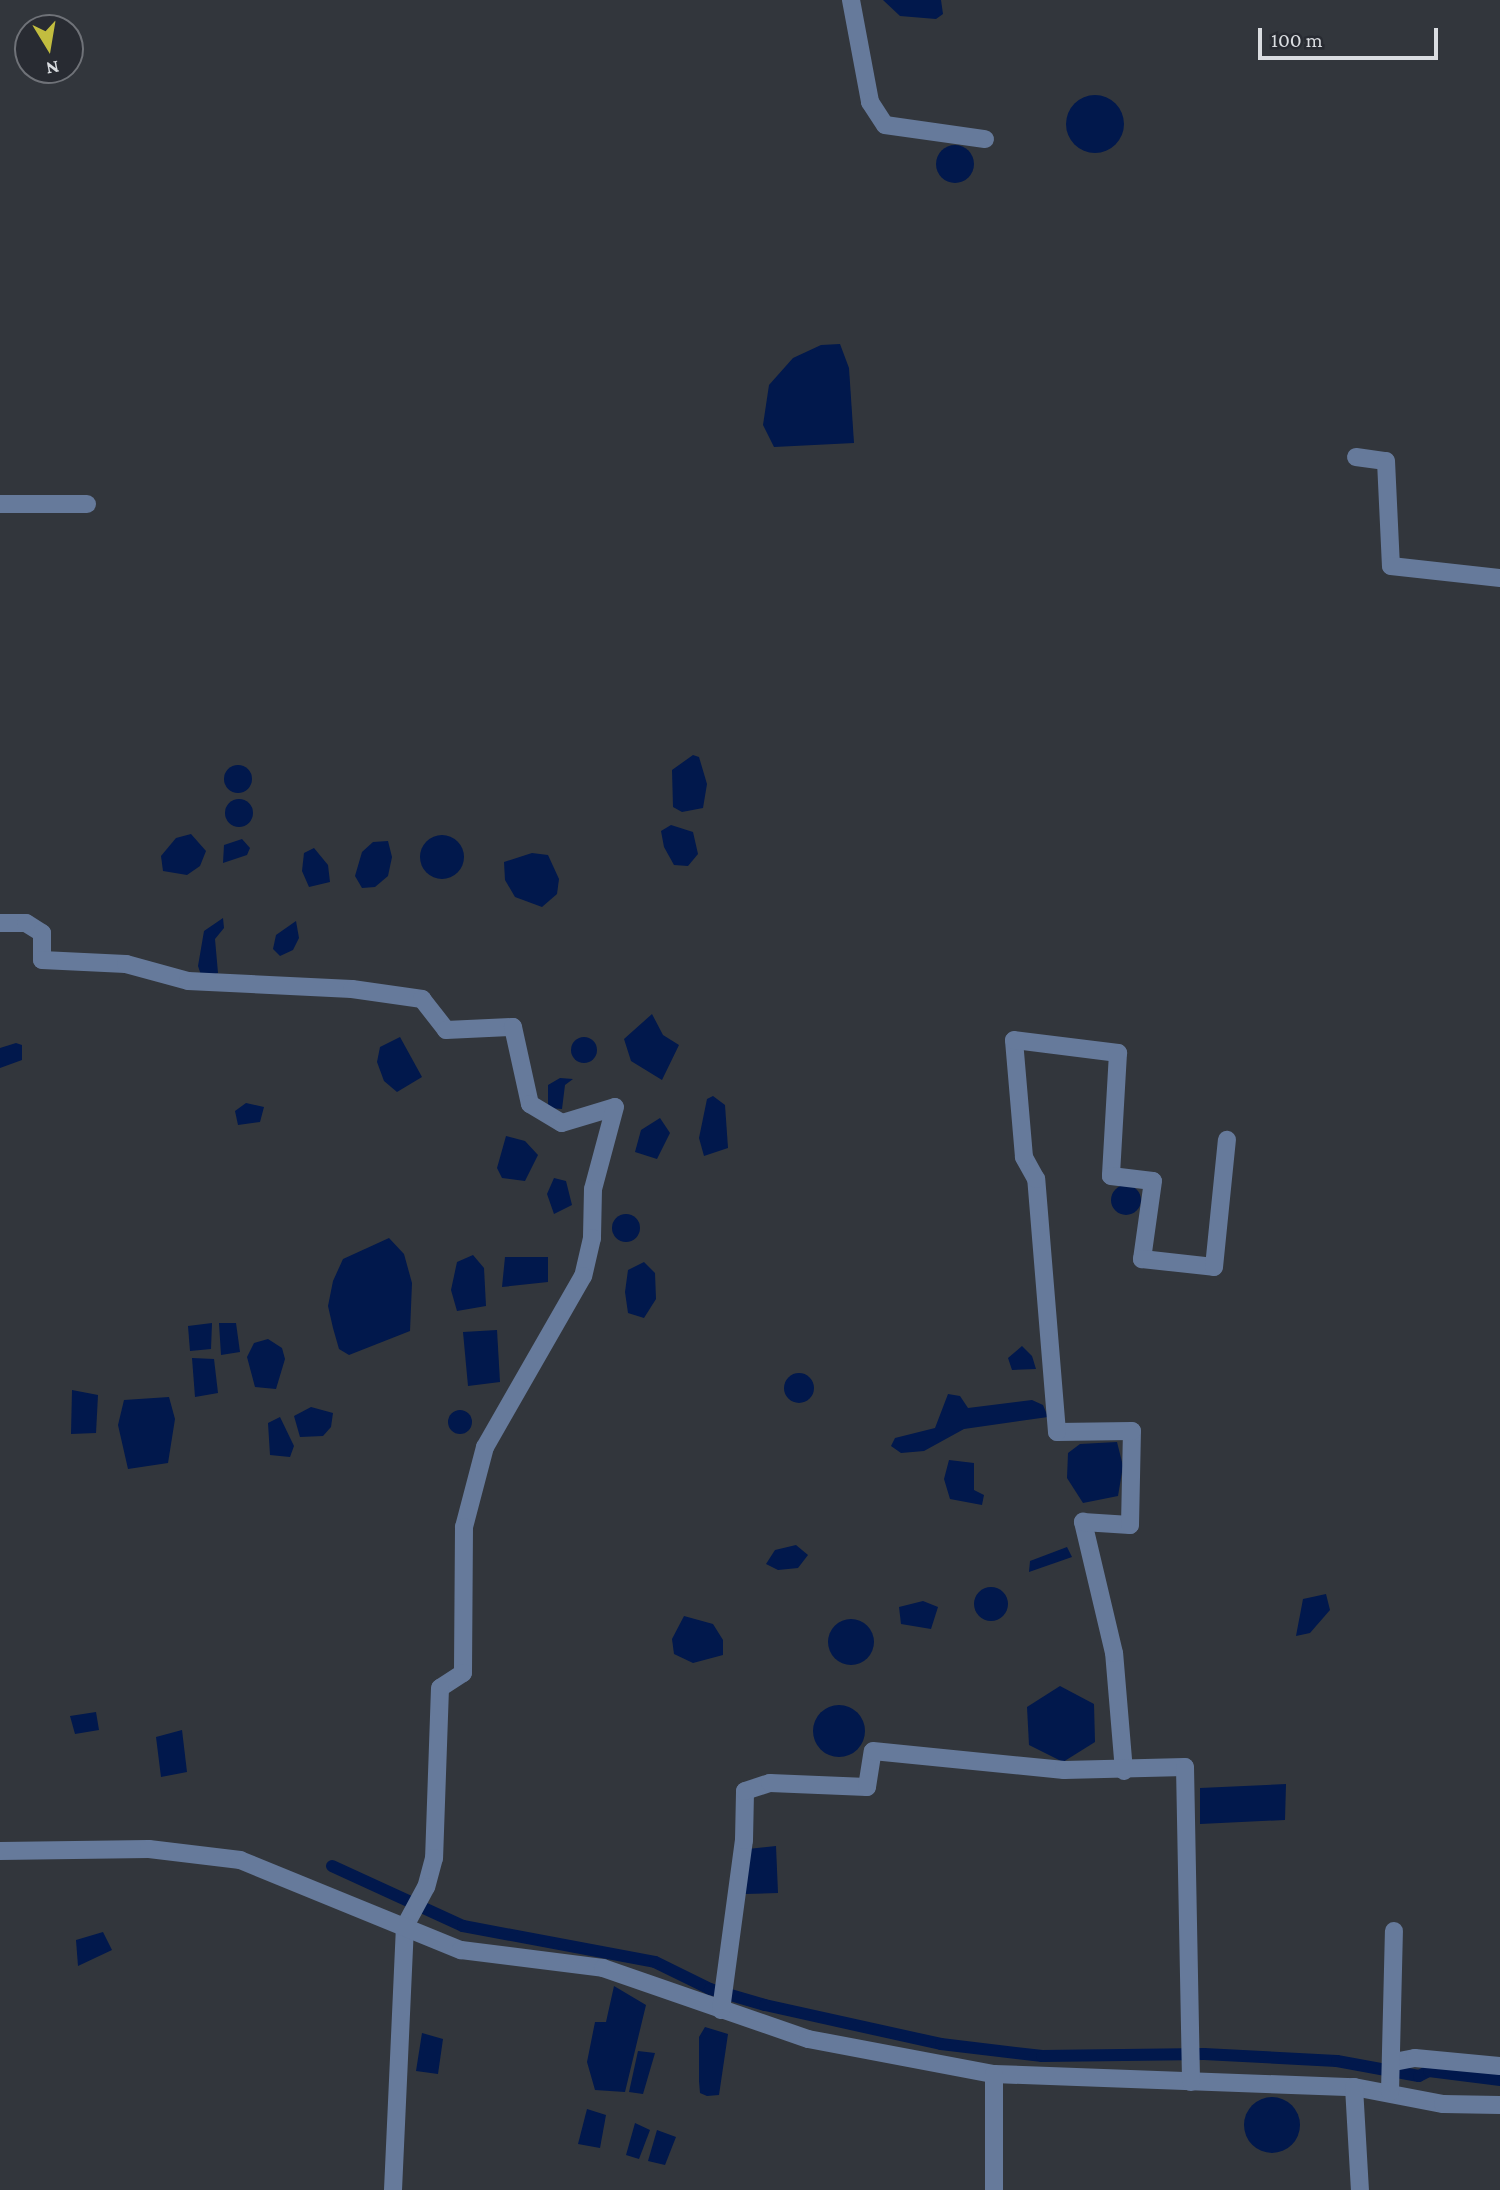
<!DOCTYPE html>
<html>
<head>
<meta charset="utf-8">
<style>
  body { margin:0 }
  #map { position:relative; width:1500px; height:2190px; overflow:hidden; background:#32363c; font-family:"Crimson Pro",serif }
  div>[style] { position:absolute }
  .water>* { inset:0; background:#01184c }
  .round { border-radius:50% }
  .canal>* { height:12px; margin:-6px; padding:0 6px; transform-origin:6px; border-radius:6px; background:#01184c }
  .minor>* { height:18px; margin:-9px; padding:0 9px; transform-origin:9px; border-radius:9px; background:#667a9b }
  span { translate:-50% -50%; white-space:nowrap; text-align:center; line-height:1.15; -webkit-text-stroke:6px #282b32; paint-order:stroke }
  .north { position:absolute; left:14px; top:14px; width:70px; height:70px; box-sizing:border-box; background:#282b32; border:2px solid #6f7278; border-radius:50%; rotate:169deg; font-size:19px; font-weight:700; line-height:28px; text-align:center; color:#dadde1 }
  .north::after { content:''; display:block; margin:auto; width:24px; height:32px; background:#c2bd3f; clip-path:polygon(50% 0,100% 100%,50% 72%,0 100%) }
  .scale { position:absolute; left:1258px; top:28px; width:180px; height:32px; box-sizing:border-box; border:4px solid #dadde1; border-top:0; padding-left:9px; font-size:21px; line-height:24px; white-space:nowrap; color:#dadde1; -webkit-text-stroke:5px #282b32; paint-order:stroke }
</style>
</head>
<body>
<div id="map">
  <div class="water">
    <div style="clip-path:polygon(883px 0,941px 0,943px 14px,936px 19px,900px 16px)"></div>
    <div class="round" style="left:1066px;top:95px;width:58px;height:58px"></div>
    <div class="round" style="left:936px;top:145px;width:38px;height:38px"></div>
    <div style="clip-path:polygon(840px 344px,849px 368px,854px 443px,774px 447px,763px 425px,769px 385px,793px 358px,821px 345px)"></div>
    <div style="clip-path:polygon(693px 755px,699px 757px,707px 784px,703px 808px,682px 812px,673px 807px,672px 770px)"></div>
    <div class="round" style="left:224px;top:765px;width:28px;height:28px"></div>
    <div class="round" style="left:225px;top:799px;width:28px;height:28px"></div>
    <div style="clip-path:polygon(671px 825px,693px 832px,698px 854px,688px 866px,674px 865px,664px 847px,661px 831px)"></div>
    <div style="clip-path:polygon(191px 834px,206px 851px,200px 866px,187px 875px,163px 871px,161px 856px,176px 838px)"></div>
    <div class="round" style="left:420px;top:835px;width:44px;height:44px"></div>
    <div style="clip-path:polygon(242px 839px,250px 848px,247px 855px,223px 863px,224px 845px)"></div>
    <div style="clip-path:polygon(388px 841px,392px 857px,388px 876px,375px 887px,362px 888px,355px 876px,362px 852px,373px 842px)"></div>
    <div style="clip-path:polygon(314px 848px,328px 865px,330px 882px,309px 887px,302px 871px,304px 853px)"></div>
    <div style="clip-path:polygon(532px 853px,548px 855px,559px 879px,557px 894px,542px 907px,515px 897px,505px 880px,504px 862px)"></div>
    <div style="clip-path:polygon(223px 918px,224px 928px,215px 939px,218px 973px,202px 978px,198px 966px,204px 931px)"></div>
    <div style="clip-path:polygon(296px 921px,299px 938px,293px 950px,280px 956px,273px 949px,276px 935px)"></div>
    <div style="clip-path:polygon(652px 1014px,663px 1035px,679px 1045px,662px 1080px,631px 1061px,624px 1039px)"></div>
    <div class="round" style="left:571px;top:1037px;width:26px;height:26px"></div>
    <div style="clip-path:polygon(400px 1037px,422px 1077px,397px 1092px,384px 1081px,377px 1062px,380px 1047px)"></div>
    <div style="clip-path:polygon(16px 1043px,22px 1045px,22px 1060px,0 1068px,0 1048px)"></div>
    <div style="clip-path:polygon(560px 1078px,573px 1079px,565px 1085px,562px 1109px,548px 1108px,548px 1085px)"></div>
    <div style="clip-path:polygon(713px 1096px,725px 1105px,728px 1148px,704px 1156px,699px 1138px,707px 1099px)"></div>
    <div style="clip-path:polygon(246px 1103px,264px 1107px,260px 1122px,238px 1125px,235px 1111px)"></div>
    <div style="clip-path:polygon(660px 1118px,670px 1133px,657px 1159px,635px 1152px,641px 1130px)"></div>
    <div style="clip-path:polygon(506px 1136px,525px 1141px,538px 1155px,525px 1181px,502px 1178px,497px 1168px)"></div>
    <div style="clip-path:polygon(554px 1178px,566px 1181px,572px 1205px,554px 1214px,547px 1194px)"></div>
    <div class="round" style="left:1111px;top:1185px;width:30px;height:30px"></div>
    <div class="round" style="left:612px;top:1214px;width:28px;height:28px"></div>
    <div style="clip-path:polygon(389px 1238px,404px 1254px,412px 1283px,410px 1331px,349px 1355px,339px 1349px,333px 1328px,328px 1306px,333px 1281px,343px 1259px)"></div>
    <div style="clip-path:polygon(473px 1255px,484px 1268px,486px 1306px,457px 1311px,451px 1290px,457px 1262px)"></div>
    <div style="clip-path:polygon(505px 1257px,548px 1257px,548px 1282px,502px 1287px)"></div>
    <div style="clip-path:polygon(644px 1262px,655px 1273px,656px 1299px,644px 1318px,628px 1313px,625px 1292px,628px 1270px)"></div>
    <div style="clip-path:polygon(212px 1323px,211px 1349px,190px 1351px,188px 1326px)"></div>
    <div style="clip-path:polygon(219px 1323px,236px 1323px,240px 1352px,221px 1355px)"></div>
    <div style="clip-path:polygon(497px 1330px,500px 1382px,468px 1386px,463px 1332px)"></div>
    <div style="clip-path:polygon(268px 1339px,282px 1348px,285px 1359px,276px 1389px,255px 1387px,247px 1357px,254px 1343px)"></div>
    <div style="clip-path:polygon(1022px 1346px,1032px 1356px,1036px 1369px,1012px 1370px,1008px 1358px)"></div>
    <div style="clip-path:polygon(192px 1358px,214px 1359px,218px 1393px,195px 1397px)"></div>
    <div class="round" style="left:784px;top:1373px;width:30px;height:30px"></div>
    <div style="clip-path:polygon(72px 1390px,98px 1395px,96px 1433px,71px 1434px)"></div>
    <div style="clip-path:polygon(948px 1394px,960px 1396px,968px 1408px,1032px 1400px,1043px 1405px,1048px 1417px,964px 1429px,924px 1451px,901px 1453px,891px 1446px,895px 1438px,935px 1428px)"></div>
    <div style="clip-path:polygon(169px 1397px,175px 1419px,168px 1463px,128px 1469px,118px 1425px,124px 1400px)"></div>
    <div style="clip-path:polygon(311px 1407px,333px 1413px,331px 1427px,323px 1436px,300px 1437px,294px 1416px)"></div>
    <div class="round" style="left:448px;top:1410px;width:24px;height:24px"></div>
    <div style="clip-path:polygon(280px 1417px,294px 1446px,290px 1457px,270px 1455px,268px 1423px)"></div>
    <div style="clip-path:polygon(1117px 1442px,1123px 1466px,1118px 1496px,1083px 1503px,1067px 1478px,1068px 1453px,1080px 1444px)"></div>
    <div style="clip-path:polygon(949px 1460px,974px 1463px,974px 1490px,984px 1495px,982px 1505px,950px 1499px,944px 1479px)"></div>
    <div style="clip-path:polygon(796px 1545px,808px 1555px,798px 1568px,778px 1570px,766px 1564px,775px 1550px)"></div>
    <div style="clip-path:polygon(1067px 1547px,1072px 1557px,1029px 1572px,1030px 1561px)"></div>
    <div class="round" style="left:974px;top:1587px;width:34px;height:34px"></div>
    <div style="clip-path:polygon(1326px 1594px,1330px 1610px,1310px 1633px,1296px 1636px,1303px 1599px)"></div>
    <div style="clip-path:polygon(923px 1601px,938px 1607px,931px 1629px,901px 1624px,899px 1607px)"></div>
    <div style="clip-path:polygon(684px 1616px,713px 1624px,723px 1640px,723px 1655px,693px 1663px,674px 1654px,672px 1639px)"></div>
    <div class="round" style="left:828px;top:1619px;width:46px;height:46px"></div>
    <div style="clip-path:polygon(1060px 1686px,1094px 1704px,1095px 1742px,1063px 1762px,1029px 1745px,1027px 1707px)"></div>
    <div class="round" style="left:813px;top:1705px;width:52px;height:52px"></div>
    <div style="clip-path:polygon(96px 1712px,99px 1730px,75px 1734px,70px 1716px)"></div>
    <div style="clip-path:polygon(182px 1730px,187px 1772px,161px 1777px,156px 1737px)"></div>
    <div style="clip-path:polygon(1286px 1784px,1285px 1820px,1200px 1824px,1200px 1788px)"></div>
    <div style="clip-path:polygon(776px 1846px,778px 1893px,745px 1894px,748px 1849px)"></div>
    <div style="clip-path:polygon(103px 1932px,112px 1950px,78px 1966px,76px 1940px)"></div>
    <div style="clip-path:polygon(614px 1986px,646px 2005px,625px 2092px,595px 2090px,587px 2062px,595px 2022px,606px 2022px)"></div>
    <div style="clip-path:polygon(705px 2027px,728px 2034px,719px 2095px,707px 2096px,700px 2093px,699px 2081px,699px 2037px)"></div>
    <div style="clip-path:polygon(422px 2033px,443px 2039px,438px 2074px,416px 2071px)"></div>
    <div style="clip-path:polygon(638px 2051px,655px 2053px,643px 2094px,629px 2092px)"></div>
    <div class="round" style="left:1244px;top:2097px;width:56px;height:56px"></div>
    <div style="clip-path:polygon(587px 2109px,606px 2115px,600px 2148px,578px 2144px)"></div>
    <div style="clip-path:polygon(635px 2123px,650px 2130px,639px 2159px,626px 2155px)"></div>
    <div style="clip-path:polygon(657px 2130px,676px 2137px,665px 2165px,648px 2161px)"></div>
  </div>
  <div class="canal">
    <div style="left:332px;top:1866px;width:144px;rotate:24.6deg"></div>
    <div style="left:463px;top:1926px;width:195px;rotate:10.6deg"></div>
    <div style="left:655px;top:1962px;width:61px;rotate:26.1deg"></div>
    <div style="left:710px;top:1989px;width:57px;rotate:16.2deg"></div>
    <div style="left:765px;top:2005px;width:180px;rotate:12.5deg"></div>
    <div style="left:941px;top:2044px;width:102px;rotate:6.8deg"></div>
    <div style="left:1042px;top:2056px;width:162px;rotate:-0.7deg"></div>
    <div style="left:1204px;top:2054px;width:133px;rotate:3deg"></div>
    <div style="left:1337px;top:2061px;width:83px;rotate:10.4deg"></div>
    <div style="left:1419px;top:2076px;width:11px;rotate:-27deg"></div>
    <div style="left:1429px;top:2071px;width:72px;rotate:7.2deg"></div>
  </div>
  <div class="minor">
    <div style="left:851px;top:0;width:104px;rotate:79.4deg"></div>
    <div style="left:870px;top:102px;width:27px;rotate:57deg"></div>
    <div style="left:885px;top:125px;width:101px;rotate:8deg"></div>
    <div style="left:1356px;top:457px;width:30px;rotate:8deg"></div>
    <div style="left:1386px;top:461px;width:105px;rotate:87.3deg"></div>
    <div style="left:1391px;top:566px;width:110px;rotate:6.3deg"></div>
    <div style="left:0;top:504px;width:87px"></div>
    <div style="left:0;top:923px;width:26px"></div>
    <div style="left:26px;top:923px;width:19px;rotate:32deg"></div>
    <div style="left:42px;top:933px;width:27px;rotate:90deg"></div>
    <div style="left:42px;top:960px;width:84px;rotate:2.7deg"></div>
    <div style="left:126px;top:964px;width:64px;rotate:15.3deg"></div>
    <div style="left:188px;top:981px;width:164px;rotate:2.8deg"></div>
    <div style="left:352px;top:989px;width:71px;rotate:8.1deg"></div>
    <div style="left:422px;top:999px;width:39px;rotate:52deg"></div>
    <div style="left:446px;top:1030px;width:67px;rotate:-2.6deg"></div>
    <div style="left:513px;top:1027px;width:79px;rotate:77.6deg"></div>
    <div style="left:530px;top:1104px;width:37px;rotate:31deg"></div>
    <div style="left:562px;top:1123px;width:55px;rotate:-16.8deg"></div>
    <div style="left:615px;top:1107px;width:85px;rotate:105deg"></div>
    <div style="left:593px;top:1189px;width:49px;rotate:91.2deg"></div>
    <div style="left:592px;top:1238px;width:39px;rotate:103deg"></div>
    <div style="left:583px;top:1276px;width:197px;rotate:119.8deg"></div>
    <div style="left:485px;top:1447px;width:83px;rotate:104.7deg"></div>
    <div style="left:464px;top:1527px;width:146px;rotate:90.4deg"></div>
    <div style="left:463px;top:1673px;width:27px;rotate:147deg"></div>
    <div style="left:440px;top:1688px;width:170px;rotate:92deg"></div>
    <div style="left:434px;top:1858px;width:30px;rotate:105deg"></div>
    <div style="left:426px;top:1887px;width:44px;rotate:118.3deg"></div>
    <div style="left:405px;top:1926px;width:264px;rotate:92.6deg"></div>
    <div style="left:1124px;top:1771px;width:118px;rotate:-94.8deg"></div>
    <div style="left:1114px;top:1653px;width:135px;rotate:-103.3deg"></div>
    <div style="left:1083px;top:1522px;width:47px;rotate:3.7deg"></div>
    <div style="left:1130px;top:1525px;width:94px;rotate:-88.8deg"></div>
    <div style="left:1132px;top:1431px;width:75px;rotate:179.2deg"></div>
    <div style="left:1057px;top:1432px;width:254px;rotate:-94.7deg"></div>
    <div style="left:1036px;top:1179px;width:25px;rotate:-119deg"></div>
    <div style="left:1024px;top:1157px;width:117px;rotate:-94.9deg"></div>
    <div style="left:1014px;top:1040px;width:105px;rotate:7.1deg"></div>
    <div style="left:1118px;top:1053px;width:123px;rotate:93.3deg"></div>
    <div style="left:1111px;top:1176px;width:42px;rotate:6.8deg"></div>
    <div style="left:1153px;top:1181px;width:79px;rotate:98deg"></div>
    <div style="left:1142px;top:1259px;width:72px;rotate:6.3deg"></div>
    <div style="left:1214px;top:1267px;width:128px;rotate:-84.2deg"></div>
    <div style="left:0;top:1851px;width:149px;rotate:-0.8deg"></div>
    <div style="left:149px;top:1849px;width:92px;rotate:6.9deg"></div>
    <div style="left:240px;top:1860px;width:239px;rotate:22.2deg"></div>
    <div style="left:461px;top:1950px;width:143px;rotate:7.2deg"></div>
    <div style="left:603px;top:1968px;width:217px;rotate:19.1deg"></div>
    <div style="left:808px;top:2039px;width:189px;rotate:10.7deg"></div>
    <div style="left:994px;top:2074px;width:360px;rotate:2.1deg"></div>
    <div style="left:1354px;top:2087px;width:91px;rotate:10.8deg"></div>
    <div style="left:1443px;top:2104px;width:57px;rotate:1deg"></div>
    <div style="left:721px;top:2010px;width:172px;rotate:-82.3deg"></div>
    <div style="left:744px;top:1840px;width:49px;rotate:-88.8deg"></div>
    <div style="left:745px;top:1791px;width:26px;rotate:-18deg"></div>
    <div style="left:770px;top:1783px;width:97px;rotate:2.4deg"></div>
    <div style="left:867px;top:1787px;width:36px;rotate:-81deg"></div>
    <div style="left:873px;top:1751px;width:192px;rotate:5.7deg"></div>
    <div style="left:1064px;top:1770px;width:121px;rotate:-1.4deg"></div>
    <div style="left:1185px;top:1767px;width:315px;rotate:88.9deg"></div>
    <div style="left:1394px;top:2062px;width:21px;rotate:-11deg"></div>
    <div style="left:1415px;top:2058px;width:85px;rotate:5.4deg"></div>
    <div style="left:994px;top:2074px;width:116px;rotate:90deg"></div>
    <div style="left:1354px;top:2087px;width:103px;rotate:86.7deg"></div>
    <div style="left:1390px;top:2092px;width:161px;rotate:-88.6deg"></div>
  </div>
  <div class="north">N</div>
  <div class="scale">100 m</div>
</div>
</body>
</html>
